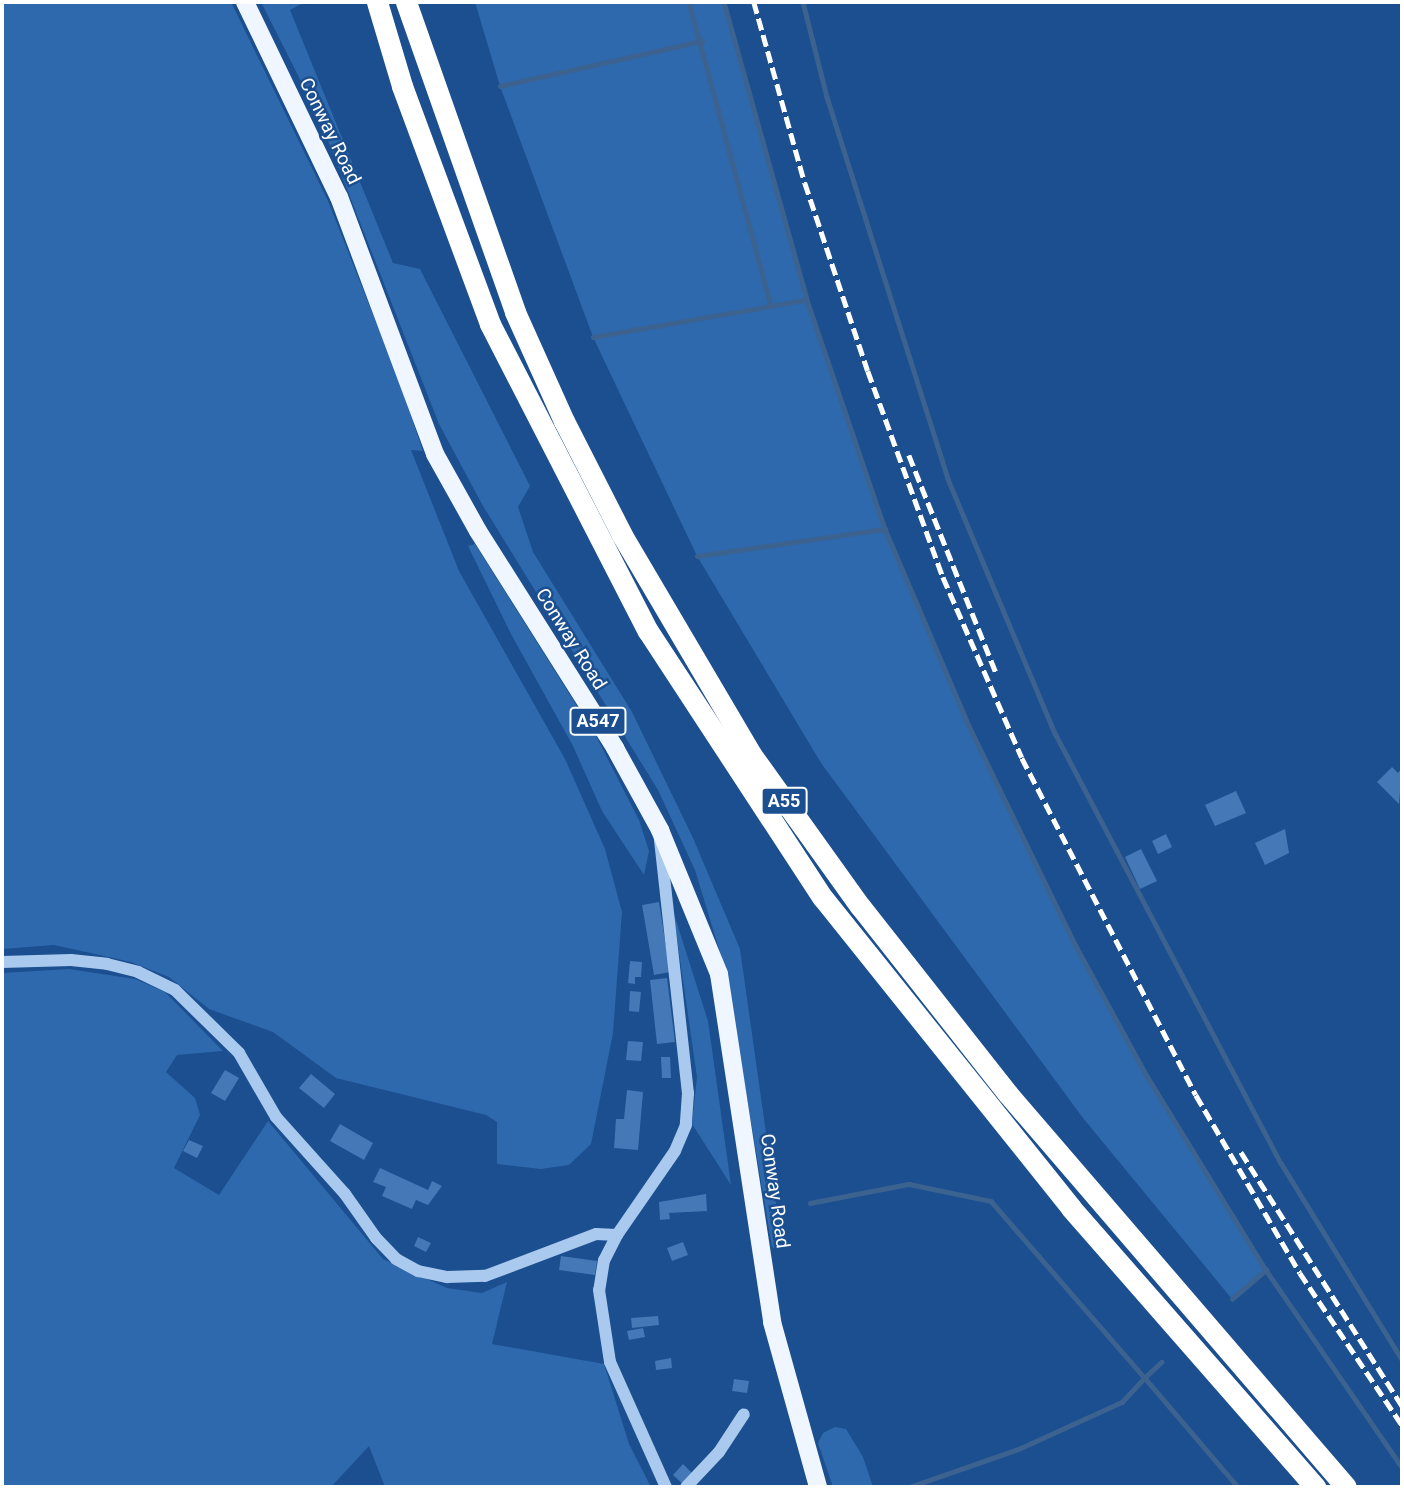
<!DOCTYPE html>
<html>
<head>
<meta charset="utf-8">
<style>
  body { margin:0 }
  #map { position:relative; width:1404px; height:1489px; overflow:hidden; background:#1b4f8f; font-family:Roboto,sans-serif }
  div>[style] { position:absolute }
  .green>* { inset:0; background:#2e69ad }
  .stream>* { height:4.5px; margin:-2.25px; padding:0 2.25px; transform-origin:2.25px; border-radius:2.25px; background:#3c6290 }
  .building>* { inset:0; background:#4478b7 }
  .minor>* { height:12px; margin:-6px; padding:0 6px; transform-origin:6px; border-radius:6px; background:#a9c9ee }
  .major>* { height:18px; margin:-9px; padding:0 9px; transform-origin:9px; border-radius:9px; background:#f0f6ff }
  .highway>* { height:21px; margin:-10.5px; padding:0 10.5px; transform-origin:10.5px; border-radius:10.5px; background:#fff }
  .rail>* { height:4.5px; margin-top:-2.25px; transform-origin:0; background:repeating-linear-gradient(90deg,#fff 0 12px,transparent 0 17px) }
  span { translate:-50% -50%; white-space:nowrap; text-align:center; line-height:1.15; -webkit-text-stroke:5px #1b4f8f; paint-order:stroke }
  .shield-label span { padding:2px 5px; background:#1b4f8f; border:2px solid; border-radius:5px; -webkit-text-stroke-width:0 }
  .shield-label { font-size:18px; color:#fff; font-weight:700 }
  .street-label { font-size:19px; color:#fff }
  .frame { position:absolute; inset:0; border:4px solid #fff; pointer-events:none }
</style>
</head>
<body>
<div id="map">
  <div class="green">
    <div style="clip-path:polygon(2px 2px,231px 2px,328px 201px,395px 370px,423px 451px,411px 450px,459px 571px,565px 759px,605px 849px,622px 912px,613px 1033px,591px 1144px,569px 1165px,541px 1169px,497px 1164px,497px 1122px,486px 1115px,336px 1078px,273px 1032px,209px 1009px,169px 977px,131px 962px,54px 945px,2px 949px)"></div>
    <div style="clip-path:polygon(261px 2px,305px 2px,290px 10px,393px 263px,420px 269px,530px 486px,518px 507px,533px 552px,632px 712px,693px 838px,740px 949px,782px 1246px,777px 1250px,772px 1247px,726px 972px,695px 870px,658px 790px,483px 506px,439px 424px,318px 115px)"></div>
    <div style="clip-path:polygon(475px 2px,722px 2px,807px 300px,885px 529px,969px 726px,1076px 946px,1147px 1076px,1266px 1270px,1232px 1299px,1083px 1118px,821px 763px,697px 556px,593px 337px,500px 86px)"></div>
    <div style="clip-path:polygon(475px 544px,597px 738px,639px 820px,649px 851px,644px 875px,602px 811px,573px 746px,511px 634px,468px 546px)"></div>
    <div style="clip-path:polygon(673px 911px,708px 1021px,731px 1185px,692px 1124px,697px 1077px)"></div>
    <div style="clip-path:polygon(69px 969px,135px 979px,165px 992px,223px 1051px,177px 1055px,166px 1072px,195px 1098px,200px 1115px,174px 1168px,219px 1195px,268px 1121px,383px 1259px,447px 1288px,482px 1293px,507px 1282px,492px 1344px,604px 1364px,629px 1444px,651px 1487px,385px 1487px,369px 1446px,331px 1487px,2px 1487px,2px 973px)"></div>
    <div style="clip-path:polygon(835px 1427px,846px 1429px,863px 1457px,873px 1487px,833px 1487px,818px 1443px,823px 1433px)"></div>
  </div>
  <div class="stream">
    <div style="left:689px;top:2px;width:315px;rotate:74.9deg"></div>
    <div style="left:724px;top:2px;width:309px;rotate:74.4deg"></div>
    <div style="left:807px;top:300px;width:242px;rotate:71.2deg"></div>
    <div style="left:885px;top:529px;width:214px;rotate:66.9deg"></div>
    <div style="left:969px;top:726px;width:245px;rotate:64.1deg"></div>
    <div style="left:1076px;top:946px;width:148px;rotate:61.4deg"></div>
    <div style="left:1147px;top:1076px;width:228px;rotate:58.5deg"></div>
    <div style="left:1266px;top:1270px;width:239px;rotate:55.4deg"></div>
    <div style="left:803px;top:2px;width:98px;rotate:75.8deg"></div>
    <div style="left:827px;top:97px;width:401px;rotate:72.4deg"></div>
    <div style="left:948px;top:479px;width:276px;rotate:67.2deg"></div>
    <div style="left:1055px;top:733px;width:486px;rotate:62.3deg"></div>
    <div style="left:1281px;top:1163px;width:231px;rotate:58.4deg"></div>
    <div style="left:500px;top:86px;width:207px;rotate:-12.6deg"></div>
    <div style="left:593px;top:337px;width:216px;rotate:-9.9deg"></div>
    <div style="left:697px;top:556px;width:190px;rotate:-8.2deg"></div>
    <div style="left:810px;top:1203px;width:101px;rotate:-10.9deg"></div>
    <div style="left:909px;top:1184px;width:84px;rotate:11.7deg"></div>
    <div style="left:991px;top:1201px;width:235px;rotate:49deg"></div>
    <div style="left:1145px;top:1378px;width:33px;rotate:133deg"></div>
    <div style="left:1123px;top:1402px;width:113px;rotate:155.5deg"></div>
    <div style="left:1020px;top:1449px;width:115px;rotate:160.8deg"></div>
    <div style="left:1232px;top:1299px;width:45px;rotate:-40.5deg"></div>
    <div style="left:1162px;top:1362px;width:23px;rotate:137deg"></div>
    <div style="left:1145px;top:1378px;width:143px;rotate:49.5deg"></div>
  </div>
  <div class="building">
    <div style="clip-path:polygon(1392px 767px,1398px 773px,1402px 768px,1399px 804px,1377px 782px)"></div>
    <div style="clip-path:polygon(1236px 791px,1246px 813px,1215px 826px,1205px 805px)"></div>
    <div style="clip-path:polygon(1285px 829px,1289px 853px,1265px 865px,1255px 843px)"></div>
    <div style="clip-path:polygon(1166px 834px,1172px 847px,1158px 854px,1152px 841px)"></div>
    <div style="clip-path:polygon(1141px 849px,1157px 881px,1140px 889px,1125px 857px)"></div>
    <div style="clip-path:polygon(659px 902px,670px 972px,654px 975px,642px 905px)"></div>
    <div style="clip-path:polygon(630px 961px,642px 962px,641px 977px,635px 977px,635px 984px,628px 983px)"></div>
    <div style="clip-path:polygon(667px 978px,675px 1042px,657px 1044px,650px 980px)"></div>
    <div style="clip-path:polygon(630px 991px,641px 992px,639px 1012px,629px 1011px)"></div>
    <div style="clip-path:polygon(628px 1041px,643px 1042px,641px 1061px,626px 1060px)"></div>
    <div style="clip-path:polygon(661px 1057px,670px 1057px,671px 1078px,662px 1078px)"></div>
    <div style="clip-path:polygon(225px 1070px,239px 1078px,225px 1101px,211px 1093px)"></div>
    <div style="clip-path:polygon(311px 1074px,335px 1094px,324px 1108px,299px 1088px)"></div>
    <div style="clip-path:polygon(627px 1090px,643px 1092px,638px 1150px,614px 1148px,616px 1119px,624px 1119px)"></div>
    <div style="clip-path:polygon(340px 1124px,373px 1143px,364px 1160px,330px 1141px)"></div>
    <div style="clip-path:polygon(189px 1140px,203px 1146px,197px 1158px,183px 1151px)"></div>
    <div style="clip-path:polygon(380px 1168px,428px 1190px,432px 1181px,442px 1186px,428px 1205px,416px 1200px,412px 1209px,382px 1196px,386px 1187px,373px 1182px)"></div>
    <div style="clip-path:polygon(706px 1194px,707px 1211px,669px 1213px,670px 1219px,660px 1220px,659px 1202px)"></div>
    <div style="clip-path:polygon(418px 1237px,431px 1243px,426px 1252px,414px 1246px)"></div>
    <div style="clip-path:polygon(683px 1242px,688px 1255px,672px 1261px,667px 1248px)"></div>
    <div style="clip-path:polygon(561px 1256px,597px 1261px,595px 1275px,559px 1270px)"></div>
    <div style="clip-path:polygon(658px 1316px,659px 1325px,632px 1328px,631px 1318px)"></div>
    <div style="clip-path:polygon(643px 1328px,645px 1337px,629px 1340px,627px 1331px)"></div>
    <div style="clip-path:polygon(671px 1358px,672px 1368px,656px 1370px,655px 1361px)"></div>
    <div style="clip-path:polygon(734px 1379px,749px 1381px,747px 1393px,732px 1391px)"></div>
    <div style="clip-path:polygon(683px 1464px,693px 1474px,683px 1484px,673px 1475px)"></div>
  </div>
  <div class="minor">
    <div style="left:660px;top:840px;width:255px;rotate:83.7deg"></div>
    <div style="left:688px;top:1093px;width:32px;rotate:94deg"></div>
    <div style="left:686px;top:1125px;width:28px;rotate:113deg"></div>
    <div style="left:675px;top:1151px;width:102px;rotate:124.6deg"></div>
    <div style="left:617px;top:1235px;width:28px;rotate:117deg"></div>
    <div style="left:604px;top:1260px;width:30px;rotate:99deg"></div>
    <div style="left:599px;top:1290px;width:73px;rotate:81.3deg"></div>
    <div style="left:610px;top:1362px;width:137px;rotate:65.9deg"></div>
    <div style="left:2px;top:962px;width:69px;rotate:-1.7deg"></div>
    <div style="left:71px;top:960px;width:36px;rotate:6deg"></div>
    <div style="left:107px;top:964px;width:32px;rotate:14deg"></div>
    <div style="left:138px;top:972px;width:41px;rotate:25.9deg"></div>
    <div style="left:175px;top:990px;width:90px;rotate:44.5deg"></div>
    <div style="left:239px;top:1053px;width:74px;rotate:60deg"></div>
    <div style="left:276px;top:1117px;width:103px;rotate:48.1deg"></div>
    <div style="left:345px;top:1194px;width:54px;rotate:54.8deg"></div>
    <div style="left:376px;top:1238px;width:29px;rotate:46deg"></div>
    <div style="left:396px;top:1259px;width:25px;rotate:29deg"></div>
    <div style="left:418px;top:1271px;width:30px;rotate:12deg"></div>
    <div style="left:447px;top:1277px;width:38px;rotate:-2deg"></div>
    <div style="left:485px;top:1276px;width:119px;rotate:-20.7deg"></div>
    <div style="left:596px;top:1234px;width:21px;rotate:3deg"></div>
    <div style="left:686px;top:1487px;width:48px;rotate:-46.7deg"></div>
    <div style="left:719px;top:1452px;width:45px;rotate:-56.7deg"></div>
  </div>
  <div class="major">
    <div style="left:245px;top:2px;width:216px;rotate:64.3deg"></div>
    <div style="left:339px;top:197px;width:274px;rotate:69.5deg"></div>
    <div style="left:435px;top:454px;width:88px;rotate:60.8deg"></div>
    <div style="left:478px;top:531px;width:257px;rotate:57.7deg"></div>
    <div style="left:615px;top:748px;width:94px;rotate:61.2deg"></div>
    <div style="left:660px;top:830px;width:156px;rotate:67.7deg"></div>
    <div style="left:719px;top:974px;width:352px;rotate:81.3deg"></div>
    <div style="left:772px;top:1322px;width:171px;rotate:74.4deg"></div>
  </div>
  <div class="highway">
    <div style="left:377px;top:2px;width:88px;rotate:73.4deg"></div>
    <div style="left:402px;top:86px;width:254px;rotate:69.7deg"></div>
    <div style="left:490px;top:324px;width:345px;rotate:62.8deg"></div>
    <div style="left:648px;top:631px;width:319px;rotate:56.8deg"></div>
    <div style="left:823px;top:898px;width:397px;rotate:51.3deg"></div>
    <div style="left:1071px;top:1208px;width:371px;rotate:48.8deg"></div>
    <div style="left:406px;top:2px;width:329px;rotate:70.6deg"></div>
    <div style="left:515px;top:312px;width:120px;rotate:65.8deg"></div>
    <div style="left:564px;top:421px;width:128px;rotate:63deg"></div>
    <div style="left:622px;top:535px;width:254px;rotate:59.5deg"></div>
    <div style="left:751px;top:754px;width:187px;rotate:54.4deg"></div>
    <div style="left:860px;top:906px;width:239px;rotate:51.8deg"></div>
    <div style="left:1008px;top:1094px;width:518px;rotate:49.3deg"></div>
  </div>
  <div class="rail">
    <div style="left:754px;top:2px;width:188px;rotate:74.3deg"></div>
    <div style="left:805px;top:183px;width:198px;rotate:71.5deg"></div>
    <div style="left:868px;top:371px;width:219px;rotate:70deg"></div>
    <div style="left:943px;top:577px;width:197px;rotate:66.4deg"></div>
    <div style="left:1022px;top:758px;width:379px;rotate:62.7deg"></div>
    <div style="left:1196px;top:1095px;width:206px;rotate:59.7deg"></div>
    <div style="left:1300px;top:1273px;width:183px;rotate:56.1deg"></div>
    <div style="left:909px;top:455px;width:235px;rotate:68.2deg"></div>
    <div style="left:1241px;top:1152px;width:301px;rotate:57.6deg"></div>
  </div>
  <div class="shield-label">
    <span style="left:598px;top:721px">A547</span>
    <span style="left:784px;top:801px">A55</span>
  </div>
  <div class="street-label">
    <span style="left:330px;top:131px;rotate:64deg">Conway Road</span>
    <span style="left:571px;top:639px;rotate:58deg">Conway Road</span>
    <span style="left:775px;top:1191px;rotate:82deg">Conway Road</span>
  </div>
  <div class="frame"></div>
</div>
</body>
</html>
